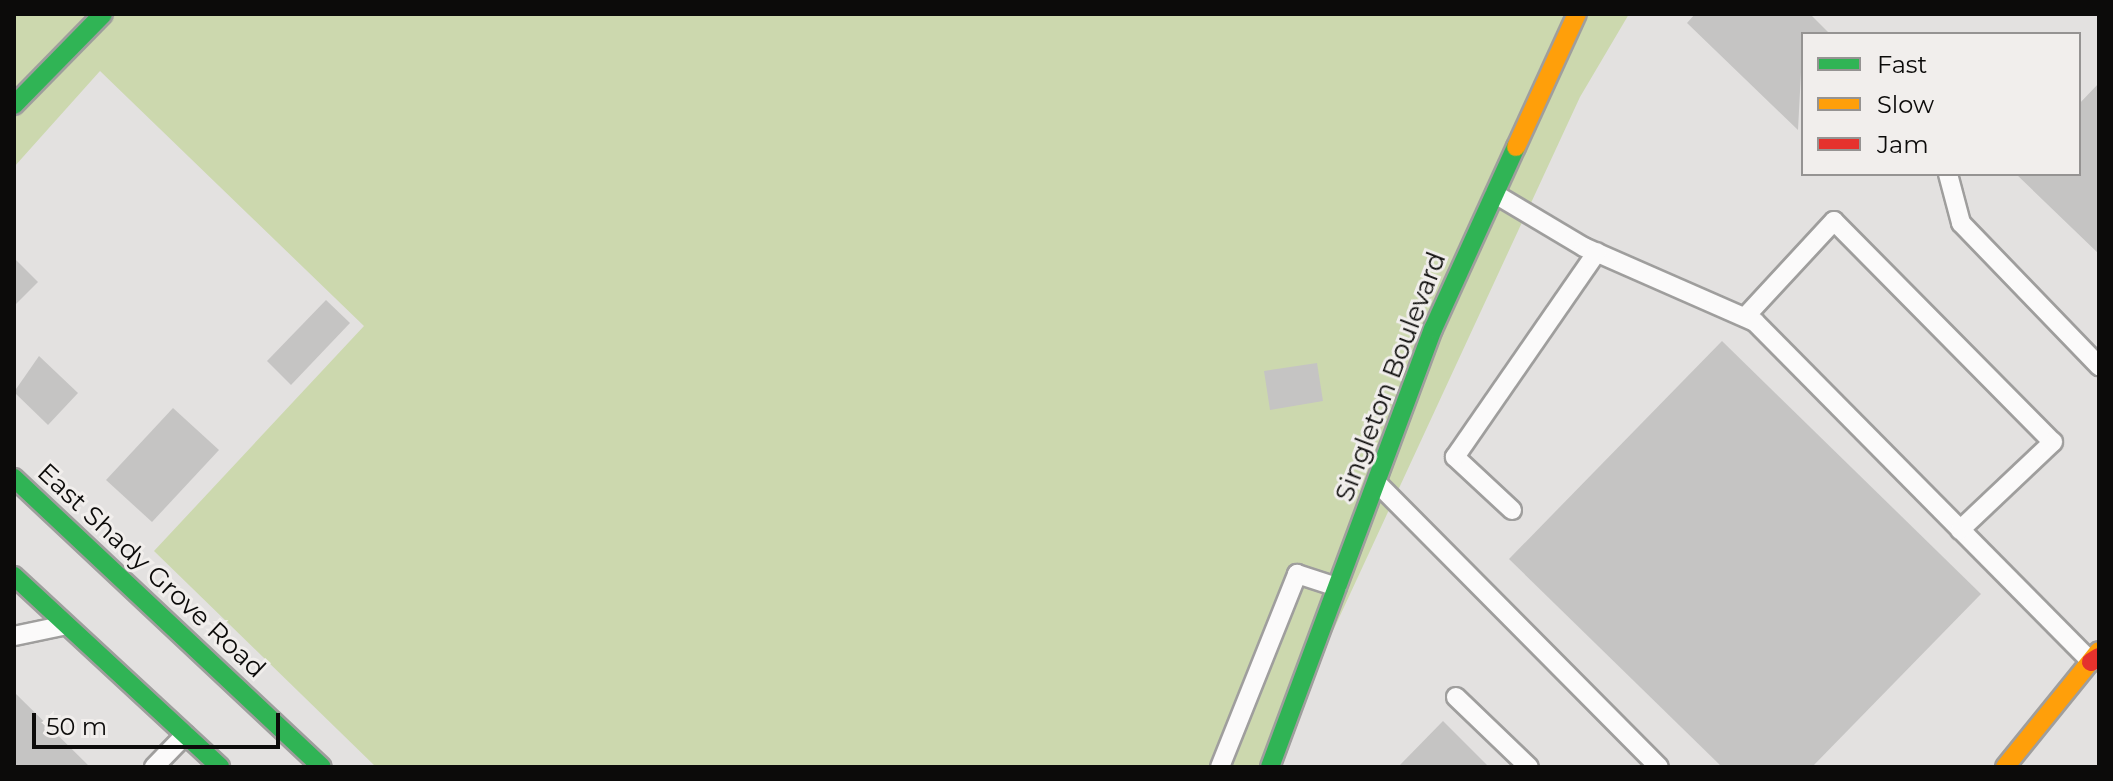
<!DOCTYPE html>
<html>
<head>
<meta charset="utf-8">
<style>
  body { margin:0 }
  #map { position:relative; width:2113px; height:781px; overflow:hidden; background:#e3e1e0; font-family:Montserrat,sans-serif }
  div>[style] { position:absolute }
  .green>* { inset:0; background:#ccd8ae }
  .building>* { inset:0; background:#c5c4c3 }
  .roads { filter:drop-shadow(2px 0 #9f9e9d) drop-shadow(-2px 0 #9f9e9d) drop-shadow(0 2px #9f9e9d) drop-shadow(0 -2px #9f9e9d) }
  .lane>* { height:18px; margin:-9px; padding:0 9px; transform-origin:9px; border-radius:9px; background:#fbfafa }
  .fast>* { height:18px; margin:-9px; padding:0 9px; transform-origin:9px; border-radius:9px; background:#30b455 }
  .slow>* { height:18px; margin:-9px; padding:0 9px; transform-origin:9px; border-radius:9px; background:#ff9f0a }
  .jam>* { height:18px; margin:-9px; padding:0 9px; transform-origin:9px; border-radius:9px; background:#e5322d }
  span { translate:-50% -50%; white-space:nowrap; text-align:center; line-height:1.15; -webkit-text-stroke:6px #f1eeec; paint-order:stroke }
  .street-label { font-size:26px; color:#0c0b0a }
  .frame { position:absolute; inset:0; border:16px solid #0c0b0a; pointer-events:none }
  .legend { position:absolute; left:1801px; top:32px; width:280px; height:144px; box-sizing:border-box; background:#f1eeec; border:2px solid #959392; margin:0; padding:10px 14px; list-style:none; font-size:24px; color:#0c0b0a }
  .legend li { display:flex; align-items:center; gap:16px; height:40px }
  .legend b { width:40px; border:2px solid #959392 }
  .scale { position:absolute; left:32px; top:713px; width:248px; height:36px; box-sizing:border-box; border:4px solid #0c0b0a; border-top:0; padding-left:10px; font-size:24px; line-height:28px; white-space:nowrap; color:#0c0b0a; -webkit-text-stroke:6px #f1eeec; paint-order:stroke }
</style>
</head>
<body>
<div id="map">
  <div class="green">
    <div style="clip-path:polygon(14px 14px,1629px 14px,1580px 97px,1270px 767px,376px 767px,154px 551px,364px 326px,100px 71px,14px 167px)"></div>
  </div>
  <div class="building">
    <div style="clip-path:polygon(1695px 14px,1810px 14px,1830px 34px,1803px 34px,1798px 130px,1687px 23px)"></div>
    <div style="clip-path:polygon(2099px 83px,2099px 254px,2016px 174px,2079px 174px,2079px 104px)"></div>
    <div style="clip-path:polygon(14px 258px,38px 282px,14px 306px)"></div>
    <div style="clip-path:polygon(326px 300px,350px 323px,291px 385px,267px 361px)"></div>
    <div style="clip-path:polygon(1722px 341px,1981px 594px,1812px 767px,1722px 767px,1509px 559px)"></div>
    <div style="clip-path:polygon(39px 356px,78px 393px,48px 425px,14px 392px)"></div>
    <div style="clip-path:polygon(1317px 363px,1323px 401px,1270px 410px,1264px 371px)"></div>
    <div style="clip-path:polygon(173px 408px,219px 450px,152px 522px,106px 480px)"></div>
    <div style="clip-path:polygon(14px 692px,90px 767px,14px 767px)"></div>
    <div style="clip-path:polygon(1443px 721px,1489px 767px,1398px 767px)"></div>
  </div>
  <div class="roads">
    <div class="lane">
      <div style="left:1948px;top:174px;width:51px;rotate:75.1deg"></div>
      <div style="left:1961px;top:223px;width:199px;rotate:46deg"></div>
      <div style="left:1495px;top:194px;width:104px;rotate:30.8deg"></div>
      <div style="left:1584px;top:247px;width:187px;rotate:23.7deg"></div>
      <div style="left:1755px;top:322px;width:478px;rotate:45.3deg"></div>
      <div style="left:1745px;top:317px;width:131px;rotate:-47.2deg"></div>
      <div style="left:1834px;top:221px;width:311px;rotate:45.3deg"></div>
      <div style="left:2053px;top:442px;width:128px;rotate:136.6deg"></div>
      <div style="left:1377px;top:483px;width:400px;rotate:45.2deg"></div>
      <div style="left:1512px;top:510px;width:78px;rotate:-137.1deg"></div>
      <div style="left:1455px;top:457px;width:249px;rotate:-55.3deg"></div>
      <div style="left:14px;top:636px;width:49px;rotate:-11.8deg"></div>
      <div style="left:1456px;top:697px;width:101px;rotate:43.8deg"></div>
      <div style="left:154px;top:767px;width:45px;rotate:-45.9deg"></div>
      <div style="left:1220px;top:767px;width:208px;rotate:-68.2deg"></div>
      <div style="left:1297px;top:574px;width:42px;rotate:18deg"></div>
    </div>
    <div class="fast">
      <div style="left:14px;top:105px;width:127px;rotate:-45.6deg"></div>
      <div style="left:14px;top:478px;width:422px;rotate:43.2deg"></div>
      <div style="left:14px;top:576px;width:281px;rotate:42.8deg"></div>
      <div style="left:1270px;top:767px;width:467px;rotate:-69.6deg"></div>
      <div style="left:1433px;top:329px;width:200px;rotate:-65.5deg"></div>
    </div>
    <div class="slow">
      <div style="left:1516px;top:147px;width:146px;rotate:-65.4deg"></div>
      <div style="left:2005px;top:767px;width:149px;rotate:-51deg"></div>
    </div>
    <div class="jam">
      <div style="left:2091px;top:662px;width:9px;rotate:-32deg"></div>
    </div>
  </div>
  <div class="street-label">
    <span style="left:1391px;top:377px;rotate:-69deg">Singleton Boulevard</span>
    <span style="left:151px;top:571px;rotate:43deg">East Shady Grove Road</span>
  </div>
  <div class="frame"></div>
  <ul class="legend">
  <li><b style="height:10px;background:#30b455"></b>Fast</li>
  <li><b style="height:10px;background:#ff9f0a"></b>Slow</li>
  <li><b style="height:10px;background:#e5322d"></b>Jam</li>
  </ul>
  <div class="scale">50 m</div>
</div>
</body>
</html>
